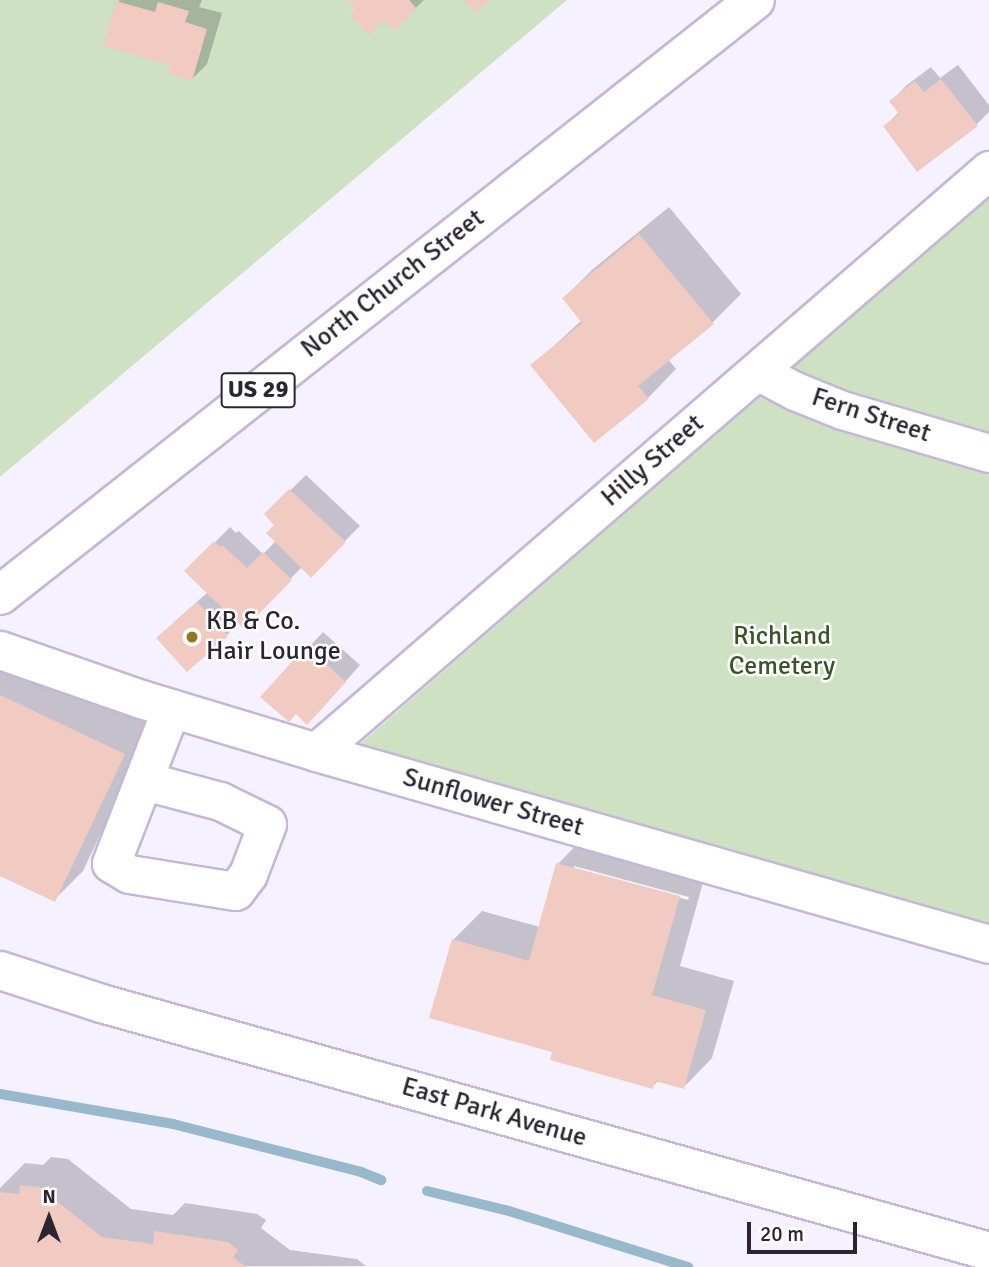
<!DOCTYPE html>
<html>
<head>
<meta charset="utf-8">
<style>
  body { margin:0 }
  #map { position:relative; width:989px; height:1267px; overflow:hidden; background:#f6f1ff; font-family:Signika,sans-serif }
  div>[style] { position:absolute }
  .green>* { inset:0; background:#cfe1c3 }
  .shadow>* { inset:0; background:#0003 }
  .stream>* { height:10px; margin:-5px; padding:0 5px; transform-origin:5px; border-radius:5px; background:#97b9cb }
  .building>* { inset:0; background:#f1cbc1 }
  .roads { filter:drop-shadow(2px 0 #c4b7d7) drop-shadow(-2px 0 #c4b7d7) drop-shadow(0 2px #c4b7d7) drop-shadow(0 -2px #c4b7d7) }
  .minor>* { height:37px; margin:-18.5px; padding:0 18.5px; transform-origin:18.5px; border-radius:18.5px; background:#fff }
  .major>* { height:38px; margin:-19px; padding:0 19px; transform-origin:19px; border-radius:19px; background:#fff }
  .dots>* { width:19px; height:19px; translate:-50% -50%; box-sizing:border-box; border:4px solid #fff; border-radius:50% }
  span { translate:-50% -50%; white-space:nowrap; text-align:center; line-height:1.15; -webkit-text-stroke:5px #fff; paint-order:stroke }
  .shield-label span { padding:2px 5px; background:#fff; border:2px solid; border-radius:5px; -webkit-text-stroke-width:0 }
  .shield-label { font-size:24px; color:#2a2531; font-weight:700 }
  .street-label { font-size:26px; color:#2a2531 }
  .poi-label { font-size:26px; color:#2a2531 }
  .left { translate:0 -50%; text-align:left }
  .park-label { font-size:26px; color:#3a5327 }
  .north { position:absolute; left:14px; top:1183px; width:70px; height:70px; -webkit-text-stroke:5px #fff; paint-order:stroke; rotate:0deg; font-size:19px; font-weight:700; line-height:28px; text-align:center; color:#2a2531 }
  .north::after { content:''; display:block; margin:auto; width:24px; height:32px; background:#2a2531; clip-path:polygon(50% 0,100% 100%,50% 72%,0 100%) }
  .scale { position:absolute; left:747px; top:1222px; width:110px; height:32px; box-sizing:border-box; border:4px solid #2a2531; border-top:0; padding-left:9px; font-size:21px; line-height:24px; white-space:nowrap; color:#2a2531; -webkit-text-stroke:5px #fff; paint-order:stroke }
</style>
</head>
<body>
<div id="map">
  <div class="green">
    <div style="clip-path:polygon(0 0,567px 0,0 477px)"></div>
    <div style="clip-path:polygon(989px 197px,989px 928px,360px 744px)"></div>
  </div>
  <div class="shadow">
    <div style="clip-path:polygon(120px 0,202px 0,199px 7px,222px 13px,207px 64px,192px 79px,173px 64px,118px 2px)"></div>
    <div style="clip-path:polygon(349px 0,424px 0,395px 28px,384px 17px,358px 9px)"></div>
    <div style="clip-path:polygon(958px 65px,989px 105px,989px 112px,976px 125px,885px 126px,899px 112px,891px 101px,907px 85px,931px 67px,940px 78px)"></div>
    <div style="clip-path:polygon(669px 207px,741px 294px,712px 323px,668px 359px,676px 369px,648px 398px,533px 365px,582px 320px,564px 298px,593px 269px)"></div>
    <div style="clip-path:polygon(306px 475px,360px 526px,311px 575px,302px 567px,244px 626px,240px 622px,227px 635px,174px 622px,208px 592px,187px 571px,230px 527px,236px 533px,239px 531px,263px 554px,276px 541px,276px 525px,266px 514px)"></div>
    <div style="clip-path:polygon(323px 632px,360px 665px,323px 707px,296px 712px,263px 697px)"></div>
    <div style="clip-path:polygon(13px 660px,152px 725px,83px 871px,54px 900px,0 874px,0 673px)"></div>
    <div style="clip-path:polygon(evenodd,586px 835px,707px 868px,680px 966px,734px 981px,712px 1058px,684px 1087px,659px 1080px,652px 1087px,555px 1051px,453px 940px,482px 911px,540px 927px,558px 864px,586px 835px,574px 866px,689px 897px,688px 900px,574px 869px,574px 866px)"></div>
    <div style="clip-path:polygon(51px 1157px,68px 1159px,131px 1209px,173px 1215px,185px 1203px,257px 1214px,266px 1220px,261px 1228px,290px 1250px,357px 1259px,366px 1266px,0 1267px,0 1188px,25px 1163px,43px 1165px)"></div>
  </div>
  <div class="stream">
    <div style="left:0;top:1094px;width:176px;rotate:9.8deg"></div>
    <div style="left:173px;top:1124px;width:194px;rotate:14.3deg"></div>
    <div style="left:361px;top:1172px;width:22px;rotate:22deg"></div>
    <div style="left:427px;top:1191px;width:84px;rotate:13.7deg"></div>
    <div style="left:509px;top:1211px;width:188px;rotate:17.4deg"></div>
  </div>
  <div class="building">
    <div style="clip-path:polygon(347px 0,409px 0,417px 9px,394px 30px,384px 20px,369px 35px,350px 15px,356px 10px)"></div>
    <div style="clip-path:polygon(464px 0,490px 0,476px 13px)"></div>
    <div style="clip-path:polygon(116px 1px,155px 12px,158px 2px,189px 11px,185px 22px,207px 29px,192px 81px,168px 74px,170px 65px,103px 46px)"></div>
    <div style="clip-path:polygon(941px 79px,978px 126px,917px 172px,883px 126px,899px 114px,889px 101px,915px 81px,924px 92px)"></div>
    <div style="clip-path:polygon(639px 234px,714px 324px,638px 386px,649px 399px,594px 443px,530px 365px,582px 323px,562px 298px)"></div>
    <div style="clip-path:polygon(289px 489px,346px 542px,311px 578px,266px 533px,274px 525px,264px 514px)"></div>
    <div style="clip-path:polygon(214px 541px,220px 547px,222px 545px,247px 568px,263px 552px,292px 580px,244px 629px,184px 571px)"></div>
    <div style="clip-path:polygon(197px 602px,228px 636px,187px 672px,156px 638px)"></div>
    <div style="clip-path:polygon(306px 646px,346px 682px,307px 725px,296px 714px,289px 722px,260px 697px)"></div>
    <div style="clip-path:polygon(0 695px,125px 754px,55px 902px,0 876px)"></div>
    <div style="clip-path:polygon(556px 863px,680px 896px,652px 995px,706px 1010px,684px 1089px,655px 1081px,653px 1089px,550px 1060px,552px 1052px,429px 1018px,452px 939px,529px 961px)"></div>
    <div style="clip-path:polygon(20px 1185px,39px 1187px,102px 1237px,153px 1244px,154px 1231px,228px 1242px,238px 1250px,233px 1257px,246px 1267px,0 1267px,0 1192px,19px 1194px)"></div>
  </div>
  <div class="roads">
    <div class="minor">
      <div style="left:757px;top:371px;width:43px;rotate:27.8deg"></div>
      <div style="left:795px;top:391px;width:51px;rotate:22deg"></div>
      <div style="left:842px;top:410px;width:153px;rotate:16.3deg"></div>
      <div style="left:0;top:650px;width:149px;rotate:19.2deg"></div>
      <div style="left:141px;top:699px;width:183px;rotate:16.8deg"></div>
      <div style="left:316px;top:752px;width:700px;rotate:15.92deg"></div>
      <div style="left:316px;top:752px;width:890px;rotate:-40.85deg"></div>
      <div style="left:145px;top:781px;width:78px;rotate:14.9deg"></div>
      <div style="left:220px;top:801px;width:52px;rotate:26.1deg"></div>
      <div style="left:267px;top:824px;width:53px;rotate:110.8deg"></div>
      <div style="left:248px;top:874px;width:21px;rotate:127deg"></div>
      <div style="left:235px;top:891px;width:107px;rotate:-170.9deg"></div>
      <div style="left:129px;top:874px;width:21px;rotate:-149deg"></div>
      <div style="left:111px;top:863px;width:166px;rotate:-68.8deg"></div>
      <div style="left:0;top:970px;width:106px;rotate:18.1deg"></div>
      <div style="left:101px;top:1003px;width:922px;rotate:15.6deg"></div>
    </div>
    <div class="major">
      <div style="left:0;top:595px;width:961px;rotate:-38.24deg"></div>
    </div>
  </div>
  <div class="dots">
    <div style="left:192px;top:637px;background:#8e791f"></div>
  </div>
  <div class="shield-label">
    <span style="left:258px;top:390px">US 29</span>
  </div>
  <div class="street-label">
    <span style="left:393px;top:284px;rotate:-38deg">North Church Street</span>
    <span style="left:871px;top:416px;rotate:18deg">Fern Street</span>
    <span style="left:653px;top:461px;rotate:-41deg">Hilly Street</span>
    <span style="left:493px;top:803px;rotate:16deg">Sunflower Street</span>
    <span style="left:494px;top:1113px;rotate:16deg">East Park Avenue</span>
  </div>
  <div class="poi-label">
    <span class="left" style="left:206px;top:637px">KB &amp; Co.<br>Hair Lounge</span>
  </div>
  <div class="park-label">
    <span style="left:782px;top:652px">Richland<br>Cemetery</span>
  </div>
  <div class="north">N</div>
  <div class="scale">20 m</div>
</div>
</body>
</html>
